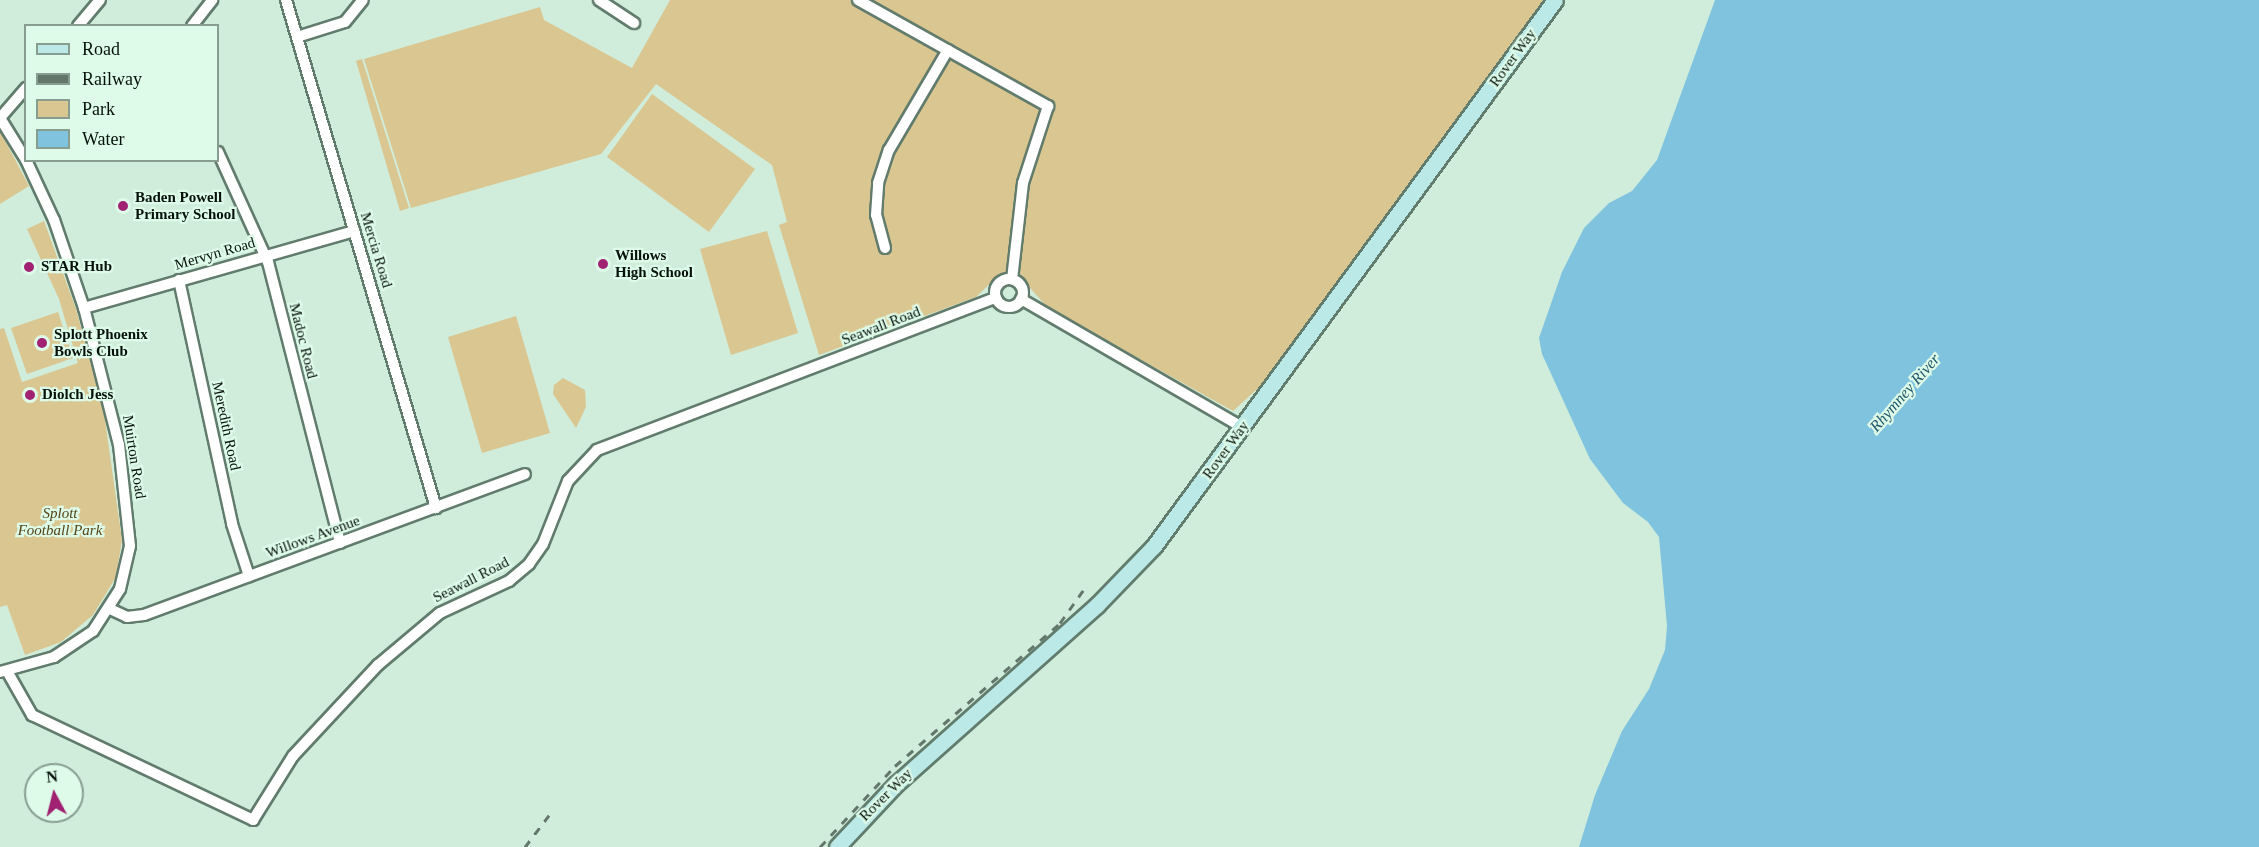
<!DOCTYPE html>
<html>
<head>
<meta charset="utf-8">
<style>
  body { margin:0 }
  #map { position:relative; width:2259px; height:847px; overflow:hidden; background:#d0eddb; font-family:Georgia,serif }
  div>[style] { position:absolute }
  .green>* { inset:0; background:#dac690 }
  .water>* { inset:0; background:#7fc3df }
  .roads { filter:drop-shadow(2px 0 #617c6c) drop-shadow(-2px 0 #617c6c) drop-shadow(0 2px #617c6c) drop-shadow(0 -2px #617c6c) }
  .street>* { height:10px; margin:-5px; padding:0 5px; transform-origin:5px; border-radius:5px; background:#fff }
  .street>.ring { margin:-5px; padding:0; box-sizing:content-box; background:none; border:10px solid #fff; border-radius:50% }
  .secondary>* { height:15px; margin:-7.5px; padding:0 7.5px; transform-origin:7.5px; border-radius:7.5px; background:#bbe9e8 }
  .rail>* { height:3px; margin-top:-1.5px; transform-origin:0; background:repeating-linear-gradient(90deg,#63766a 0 8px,transparent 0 16px) }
  .dots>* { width:16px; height:16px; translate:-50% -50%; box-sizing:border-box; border:3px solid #ddfbe8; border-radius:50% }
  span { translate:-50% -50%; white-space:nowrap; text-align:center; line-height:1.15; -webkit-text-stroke:4.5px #ddfbe8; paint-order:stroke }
  .street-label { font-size:15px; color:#07110b }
  .poi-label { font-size:15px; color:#07110b; font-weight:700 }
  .left { translate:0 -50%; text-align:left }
  .park-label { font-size:15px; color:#544417; font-style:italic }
  .water-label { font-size:16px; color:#23596d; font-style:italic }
  .legend { position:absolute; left:24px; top:24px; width:195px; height:138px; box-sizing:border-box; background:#ddfbe8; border:2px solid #879d90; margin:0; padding:8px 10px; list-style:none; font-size:18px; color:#07110b }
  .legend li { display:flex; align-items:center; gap:12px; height:30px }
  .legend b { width:30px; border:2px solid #879d90 }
  .north { position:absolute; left:24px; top:763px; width:60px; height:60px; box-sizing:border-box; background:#ddfbe8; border:2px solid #879d90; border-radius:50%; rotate:353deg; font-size:16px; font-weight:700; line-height:24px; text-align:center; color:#07110b }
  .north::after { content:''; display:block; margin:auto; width:21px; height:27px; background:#a12173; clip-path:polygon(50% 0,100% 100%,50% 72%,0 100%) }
</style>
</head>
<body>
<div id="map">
  <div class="green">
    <div style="clip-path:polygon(670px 0,1549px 0,1267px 380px,1233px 411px,1048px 308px,1021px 278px,1010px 274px,998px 276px,976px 297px,819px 355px,779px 225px,787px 222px,772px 165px,656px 84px,601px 154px,411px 208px,364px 59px,540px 7px,544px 20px,632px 68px)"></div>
    <div style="clip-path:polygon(362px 59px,409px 208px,400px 211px,356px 61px)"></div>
    <div style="clip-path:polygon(652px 94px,755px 169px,709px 232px,607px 157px)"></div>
    <div style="clip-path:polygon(0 131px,29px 186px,0 204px)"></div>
    <div style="clip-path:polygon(44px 221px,76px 309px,104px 413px,122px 540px,116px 577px,93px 615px,61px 642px,25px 655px,7px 605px,0 607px,0 329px,4px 328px,22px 382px,78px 363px,59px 299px,27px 229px)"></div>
    <div style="clip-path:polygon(767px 231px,798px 333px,731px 355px,700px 249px)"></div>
    <div style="clip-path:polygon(58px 312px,73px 358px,27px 374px,11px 328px)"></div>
    <div style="clip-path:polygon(516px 316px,550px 433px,482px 453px,448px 337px)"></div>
    <div style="clip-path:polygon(563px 378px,585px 390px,586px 407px,576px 428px,553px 394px,554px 385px)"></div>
  </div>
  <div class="water">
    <div style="clip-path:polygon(1715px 0,2259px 0,2259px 847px,1579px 847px,1595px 795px,1622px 731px,1649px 689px,1665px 650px,1667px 626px,1659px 537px,1648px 522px,1623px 503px,1590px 459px,1542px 354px,1539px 338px,1562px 272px,1584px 228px,1609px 203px,1632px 191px,1657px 160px)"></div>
  </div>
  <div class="roads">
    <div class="street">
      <div style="left:286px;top:0;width:530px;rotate:73.55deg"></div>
      <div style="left:599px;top:0;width:42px;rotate:33.3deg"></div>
      <div style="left:858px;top:0;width:218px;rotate:29.2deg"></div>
      <div style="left:1048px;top:106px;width:81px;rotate:108deg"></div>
      <div style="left:1023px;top:183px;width:97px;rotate:96.5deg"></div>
      <div style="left:78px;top:26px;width:34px;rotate:-50deg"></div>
      <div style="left:192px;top:26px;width:33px;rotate:-52deg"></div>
      <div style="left:297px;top:37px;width:50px;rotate:-17.4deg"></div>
      <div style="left:345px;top:22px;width:28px;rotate:-51deg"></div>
      <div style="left:0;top:118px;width:49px;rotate:58.2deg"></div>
      <div style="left:0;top:118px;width:40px;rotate:-49deg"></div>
      <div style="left:218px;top:152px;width:121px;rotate:65.6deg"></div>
      <div style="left:268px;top:262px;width:290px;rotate:75.6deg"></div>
      <div style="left:885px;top:248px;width:34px;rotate:-105deg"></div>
      <div style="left:876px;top:215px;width:32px;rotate:-86deg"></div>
      <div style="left:878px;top:183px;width:35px;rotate:-72deg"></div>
      <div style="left:889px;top:150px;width:116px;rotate:-59.5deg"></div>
      <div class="ring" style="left:995px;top:279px;width:18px;height:18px"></div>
      <div style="left:179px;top:280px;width:250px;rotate:77.7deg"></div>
      <div style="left:232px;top:524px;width:55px;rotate:71.9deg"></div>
      <div style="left:1021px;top:299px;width:255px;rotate:30.1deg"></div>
      <div style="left:84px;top:308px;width:281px;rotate:-15.9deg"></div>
      <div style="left:110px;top:609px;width:19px;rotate:25deg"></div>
      <div style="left:127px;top:617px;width:17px;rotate:-7deg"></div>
      <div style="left:144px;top:615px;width:406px;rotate:-20.3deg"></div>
      <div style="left:7px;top:671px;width:51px;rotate:60.4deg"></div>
      <div style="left:32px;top:715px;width:245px;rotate:25.4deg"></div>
      <div style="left:253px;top:820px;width:75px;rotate:-58deg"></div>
      <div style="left:293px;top:756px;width:125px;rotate:-47deg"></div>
      <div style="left:378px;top:665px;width:81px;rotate:-40deg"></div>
      <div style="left:440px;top:613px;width:76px;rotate:-24.9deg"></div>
      <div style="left:509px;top:581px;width:26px;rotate:-40deg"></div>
      <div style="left:529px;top:564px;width:24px;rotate:-55deg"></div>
      <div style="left:543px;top:544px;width:68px;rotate:-68.4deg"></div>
      <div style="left:568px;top:481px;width:42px;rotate:-46.9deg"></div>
      <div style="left:597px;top:450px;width:427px;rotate:-20.9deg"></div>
      <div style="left:0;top:672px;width:56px;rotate:-15.5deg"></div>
      <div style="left:54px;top:657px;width:47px;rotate:-33.7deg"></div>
      <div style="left:93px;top:631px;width:50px;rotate:-57.3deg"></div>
      <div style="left:120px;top:589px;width:44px;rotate:-76.9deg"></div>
      <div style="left:130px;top:546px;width:102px;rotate:-96.2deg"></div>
      <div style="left:119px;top:445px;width:141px;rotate:-104.3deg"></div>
      <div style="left:84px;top:308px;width:93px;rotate:-108.8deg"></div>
      <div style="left:54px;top:220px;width:66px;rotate:-115deg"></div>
    </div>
    <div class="secondary">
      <div style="left:837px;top:847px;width:86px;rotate:-46.9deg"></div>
      <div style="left:896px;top:784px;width:269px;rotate:-41.7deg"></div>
      <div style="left:1097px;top:605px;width:82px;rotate:-46deg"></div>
      <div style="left:1154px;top:546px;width:677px;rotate:-53.71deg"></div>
    </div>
  </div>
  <div class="rail">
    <div style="left:525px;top:847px;width:40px;rotate:-53deg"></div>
    <div style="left:820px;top:847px;width:110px;rotate:-47.2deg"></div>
    <div style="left:895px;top:766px;width:218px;rotate:-40.9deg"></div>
    <div style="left:1060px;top:623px;width:47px;rotate:-54.6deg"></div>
  </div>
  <div class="dots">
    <div style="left:123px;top:206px;background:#a12173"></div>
    <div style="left:603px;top:264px;background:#a12173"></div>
    <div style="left:29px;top:267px;background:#a12173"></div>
    <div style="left:42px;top:343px;background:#a12173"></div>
    <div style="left:30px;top:395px;background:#a12173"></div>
  </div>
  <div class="street-label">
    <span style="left:1513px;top:58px;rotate:-54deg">Rover Way</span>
    <span style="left:376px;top:250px;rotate:73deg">Mercia Road</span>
    <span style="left:215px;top:254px;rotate:-16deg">Mervyn Road</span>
    <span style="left:881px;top:326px;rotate:-21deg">Seawall Road</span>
    <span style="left:303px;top:341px;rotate:76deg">Madoc Road</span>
    <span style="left:226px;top:426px;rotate:78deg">Meredith Road</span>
    <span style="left:1226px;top:450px;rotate:-54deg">Rover Way</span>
    <span style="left:134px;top:457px;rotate:81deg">Muirton Road</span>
    <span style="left:313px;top:537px;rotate:-20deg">Willows Avenue</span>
    <span style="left:471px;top:580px;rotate:-27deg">Seawall Road</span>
    <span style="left:886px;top:795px;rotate:-45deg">Rover Way</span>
  </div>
  <div class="poi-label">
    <span class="left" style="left:135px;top:206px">Baden Powell<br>Primary School</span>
    <span class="left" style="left:615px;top:264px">Willows<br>High School</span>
    <span class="left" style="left:41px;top:267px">STAR Hub</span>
    <span class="left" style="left:54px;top:343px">Splott Phoenix<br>Bowls Club</span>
    <span class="left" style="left:42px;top:395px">Diolch Jess</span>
  </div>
  <div class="park-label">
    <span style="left:60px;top:522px">Splott<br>Football Park</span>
  </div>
  <div class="water-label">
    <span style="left:1905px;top:393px;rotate:-49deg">Rhymney River</span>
  </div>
  <ul class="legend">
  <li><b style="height:8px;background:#bbe9e8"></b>Road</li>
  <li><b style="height:8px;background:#63766a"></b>Railway</li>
  <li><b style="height:16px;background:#dac690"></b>Park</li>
  <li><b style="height:16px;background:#7fc3df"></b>Water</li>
  </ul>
  <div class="north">N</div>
</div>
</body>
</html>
